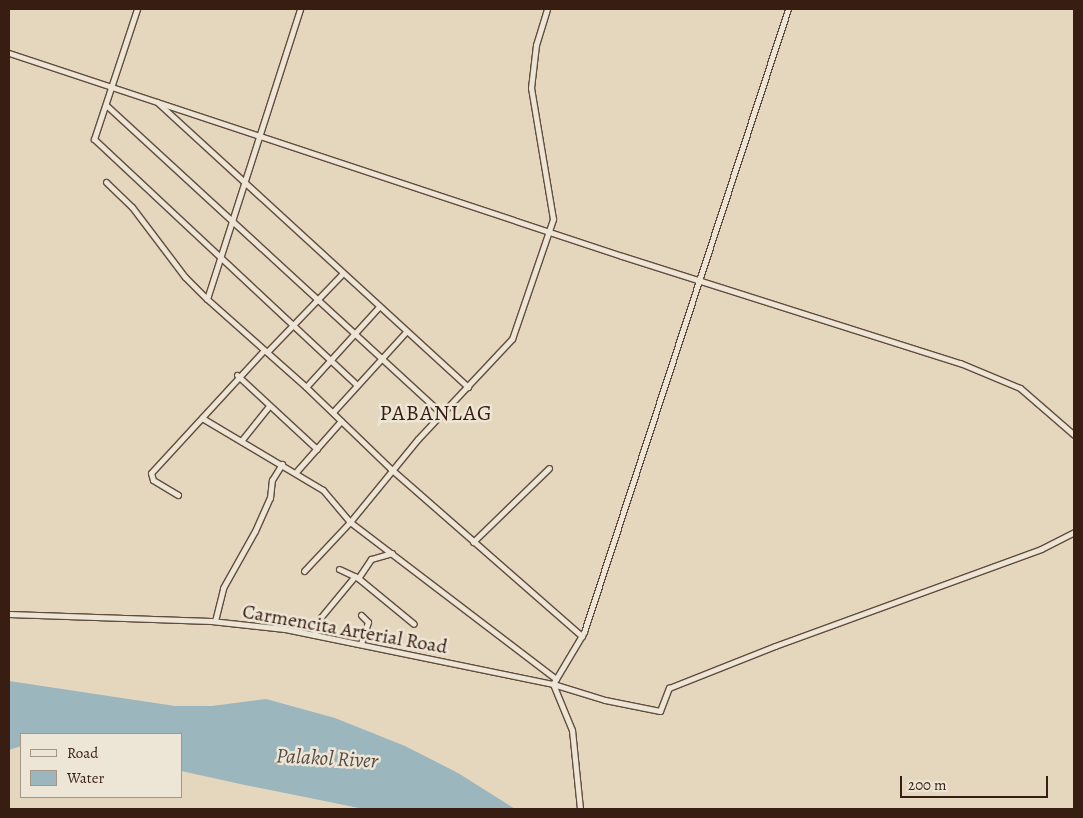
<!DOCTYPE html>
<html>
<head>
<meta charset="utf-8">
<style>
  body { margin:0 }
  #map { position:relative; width:1083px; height:818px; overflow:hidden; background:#e4d7be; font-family:Alegreya,serif }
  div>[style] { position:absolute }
  .water>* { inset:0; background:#9bb6bd }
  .roads { filter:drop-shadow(1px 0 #624c3d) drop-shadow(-1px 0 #624c3d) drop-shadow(0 1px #624c3d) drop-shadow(0 -1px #624c3d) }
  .minor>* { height:5px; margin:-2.5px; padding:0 2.5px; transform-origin:2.5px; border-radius:2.5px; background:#ede5d5 }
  span { translate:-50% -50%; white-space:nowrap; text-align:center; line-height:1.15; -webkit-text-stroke:5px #ede5d5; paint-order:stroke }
  .street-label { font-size:20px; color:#371d12 }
  .water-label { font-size:21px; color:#554b45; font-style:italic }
  .quarter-label { font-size:22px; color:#371d12; letter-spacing:1px }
  .frame { position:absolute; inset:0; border:10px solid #371d12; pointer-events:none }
  .legend { position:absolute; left:20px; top:733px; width:162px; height:65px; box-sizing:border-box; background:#ede5d5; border:1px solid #a49587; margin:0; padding:6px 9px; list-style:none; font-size:15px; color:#371d12 }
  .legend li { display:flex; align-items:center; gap:10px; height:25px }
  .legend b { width:25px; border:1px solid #a49587 }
  .scale { position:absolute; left:900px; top:776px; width:148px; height:22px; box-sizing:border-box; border:2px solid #371d12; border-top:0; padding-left:6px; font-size:15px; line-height:18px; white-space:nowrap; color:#371d12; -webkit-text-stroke:4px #ede5d5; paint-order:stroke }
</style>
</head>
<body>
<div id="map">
  <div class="water">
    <div style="clip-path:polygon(9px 681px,175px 706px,212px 706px,266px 699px,335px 718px,405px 746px,458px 773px,515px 809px,364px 809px,245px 785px,181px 771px,181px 734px,21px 734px,21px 746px,9px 750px)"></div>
  </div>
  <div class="roads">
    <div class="minor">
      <div style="left:137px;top:9px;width:137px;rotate:108.3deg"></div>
      <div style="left:94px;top:139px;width:360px;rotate:43.1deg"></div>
      <div style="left:9px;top:53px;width:646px;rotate:18.32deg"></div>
      <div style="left:622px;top:256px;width:355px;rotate:17.6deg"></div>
      <div style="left:960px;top:363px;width:65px;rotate:22.6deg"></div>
      <div style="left:1020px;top:388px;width:72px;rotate:41deg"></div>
      <div style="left:157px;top:102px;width:422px;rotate:42.5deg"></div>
      <div style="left:106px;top:105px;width:456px;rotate:42.6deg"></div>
      <div style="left:106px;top:182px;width:36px;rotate:44deg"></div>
      <div style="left:132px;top:207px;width:88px;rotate:52.9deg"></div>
      <div style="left:185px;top:277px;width:31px;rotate:45deg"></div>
      <div style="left:207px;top:299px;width:132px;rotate:41.6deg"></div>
      <div style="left:306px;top:387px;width:118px;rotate:44deg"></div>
      <div style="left:391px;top:469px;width:254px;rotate:41.2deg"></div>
      <div style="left:207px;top:299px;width:305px;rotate:-72.2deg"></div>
      <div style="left:267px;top:352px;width:108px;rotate:-46.1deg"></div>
      <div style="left:237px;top:375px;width:109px;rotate:42.8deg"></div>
      <div style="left:306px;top:387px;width:107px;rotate:-47.7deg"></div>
      <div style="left:333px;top:412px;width:107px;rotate:-47.7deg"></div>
      <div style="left:202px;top:418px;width:141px;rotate:30.8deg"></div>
      <div style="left:323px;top:490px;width:42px;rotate:49.8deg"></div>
      <div style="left:350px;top:522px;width:259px;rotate:37.3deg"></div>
      <div style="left:241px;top:441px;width:45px;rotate:-51.3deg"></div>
      <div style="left:296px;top:472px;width:68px;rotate:-48.6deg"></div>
      <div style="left:178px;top:495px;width:29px;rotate:-149deg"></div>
      <div style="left:153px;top:480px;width:7px;rotate:-106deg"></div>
      <div style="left:151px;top:473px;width:167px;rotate:-47.4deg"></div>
      <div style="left:473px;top:542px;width:106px;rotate:-44.2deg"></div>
      <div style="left:392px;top:553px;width:22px;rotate:164deg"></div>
      <div style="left:371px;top:559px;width:23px;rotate:124deg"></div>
      <div style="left:358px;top:578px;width:72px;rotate:39.4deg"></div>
      <div style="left:339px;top:569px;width:21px;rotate:25deg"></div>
      <div style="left:304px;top:571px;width:67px;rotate:-46.8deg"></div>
      <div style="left:350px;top:522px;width:107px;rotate:-50.7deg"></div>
      <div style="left:418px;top:439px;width:137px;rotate:-46.8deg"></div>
      <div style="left:512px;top:339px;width:127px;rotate:-71.1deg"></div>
      <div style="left:553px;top:219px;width:133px;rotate:-99.5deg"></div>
      <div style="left:531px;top:88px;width:43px;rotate:-83.4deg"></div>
      <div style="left:536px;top:45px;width:38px;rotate:-73deg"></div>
      <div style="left:9px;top:614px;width:202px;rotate:2deg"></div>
      <div style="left:211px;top:621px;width:74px;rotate:6.2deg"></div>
      <div style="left:285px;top:629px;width:274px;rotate:11.6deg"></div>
      <div style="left:553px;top:684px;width:54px;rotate:17.1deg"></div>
      <div style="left:605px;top:700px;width:56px;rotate:11.3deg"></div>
      <div style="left:660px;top:711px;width:25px;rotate:-69deg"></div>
      <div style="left:669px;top:688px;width:114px;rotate:-21.6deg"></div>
      <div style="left:775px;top:646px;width:283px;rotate:-20deg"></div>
      <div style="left:1041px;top:549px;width:37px;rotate:-27deg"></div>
      <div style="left:361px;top:615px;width:10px;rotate:45deg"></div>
      <div style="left:368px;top:622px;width:23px;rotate:108deg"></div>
      <div style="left:215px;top:621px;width:34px;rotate:-76deg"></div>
      <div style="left:223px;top:588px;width:65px;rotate:-60.7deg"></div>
      <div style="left:255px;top:531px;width:36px;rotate:-66deg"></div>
      <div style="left:270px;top:498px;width:18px;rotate:-84deg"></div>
      <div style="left:272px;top:480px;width:19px;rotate:-58deg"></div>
      <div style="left:314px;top:635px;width:19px;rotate:-69deg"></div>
      <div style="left:321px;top:617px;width:53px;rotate:-50.3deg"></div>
      <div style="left:553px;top:684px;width:61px;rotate:-59.2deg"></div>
      <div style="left:584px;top:632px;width:656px;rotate:-71.87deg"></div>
      <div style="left:553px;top:684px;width:50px;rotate:67.6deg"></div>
      <div style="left:572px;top:730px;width:79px;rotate:84.2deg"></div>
    </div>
  </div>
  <div class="street-label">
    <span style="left:345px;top:629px;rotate:10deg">Carmencita Arterial Road</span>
  </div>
  <div class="water-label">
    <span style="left:327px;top:758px;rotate:3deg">Palakol River</span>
  </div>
  <div class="quarter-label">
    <span style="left:436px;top:414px">PABANLAG</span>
  </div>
  <div class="frame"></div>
  <ul class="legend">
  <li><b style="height:6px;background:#ede5d5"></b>Road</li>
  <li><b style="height:14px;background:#9bb6bd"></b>Water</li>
  </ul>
  <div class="scale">200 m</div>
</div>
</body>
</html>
